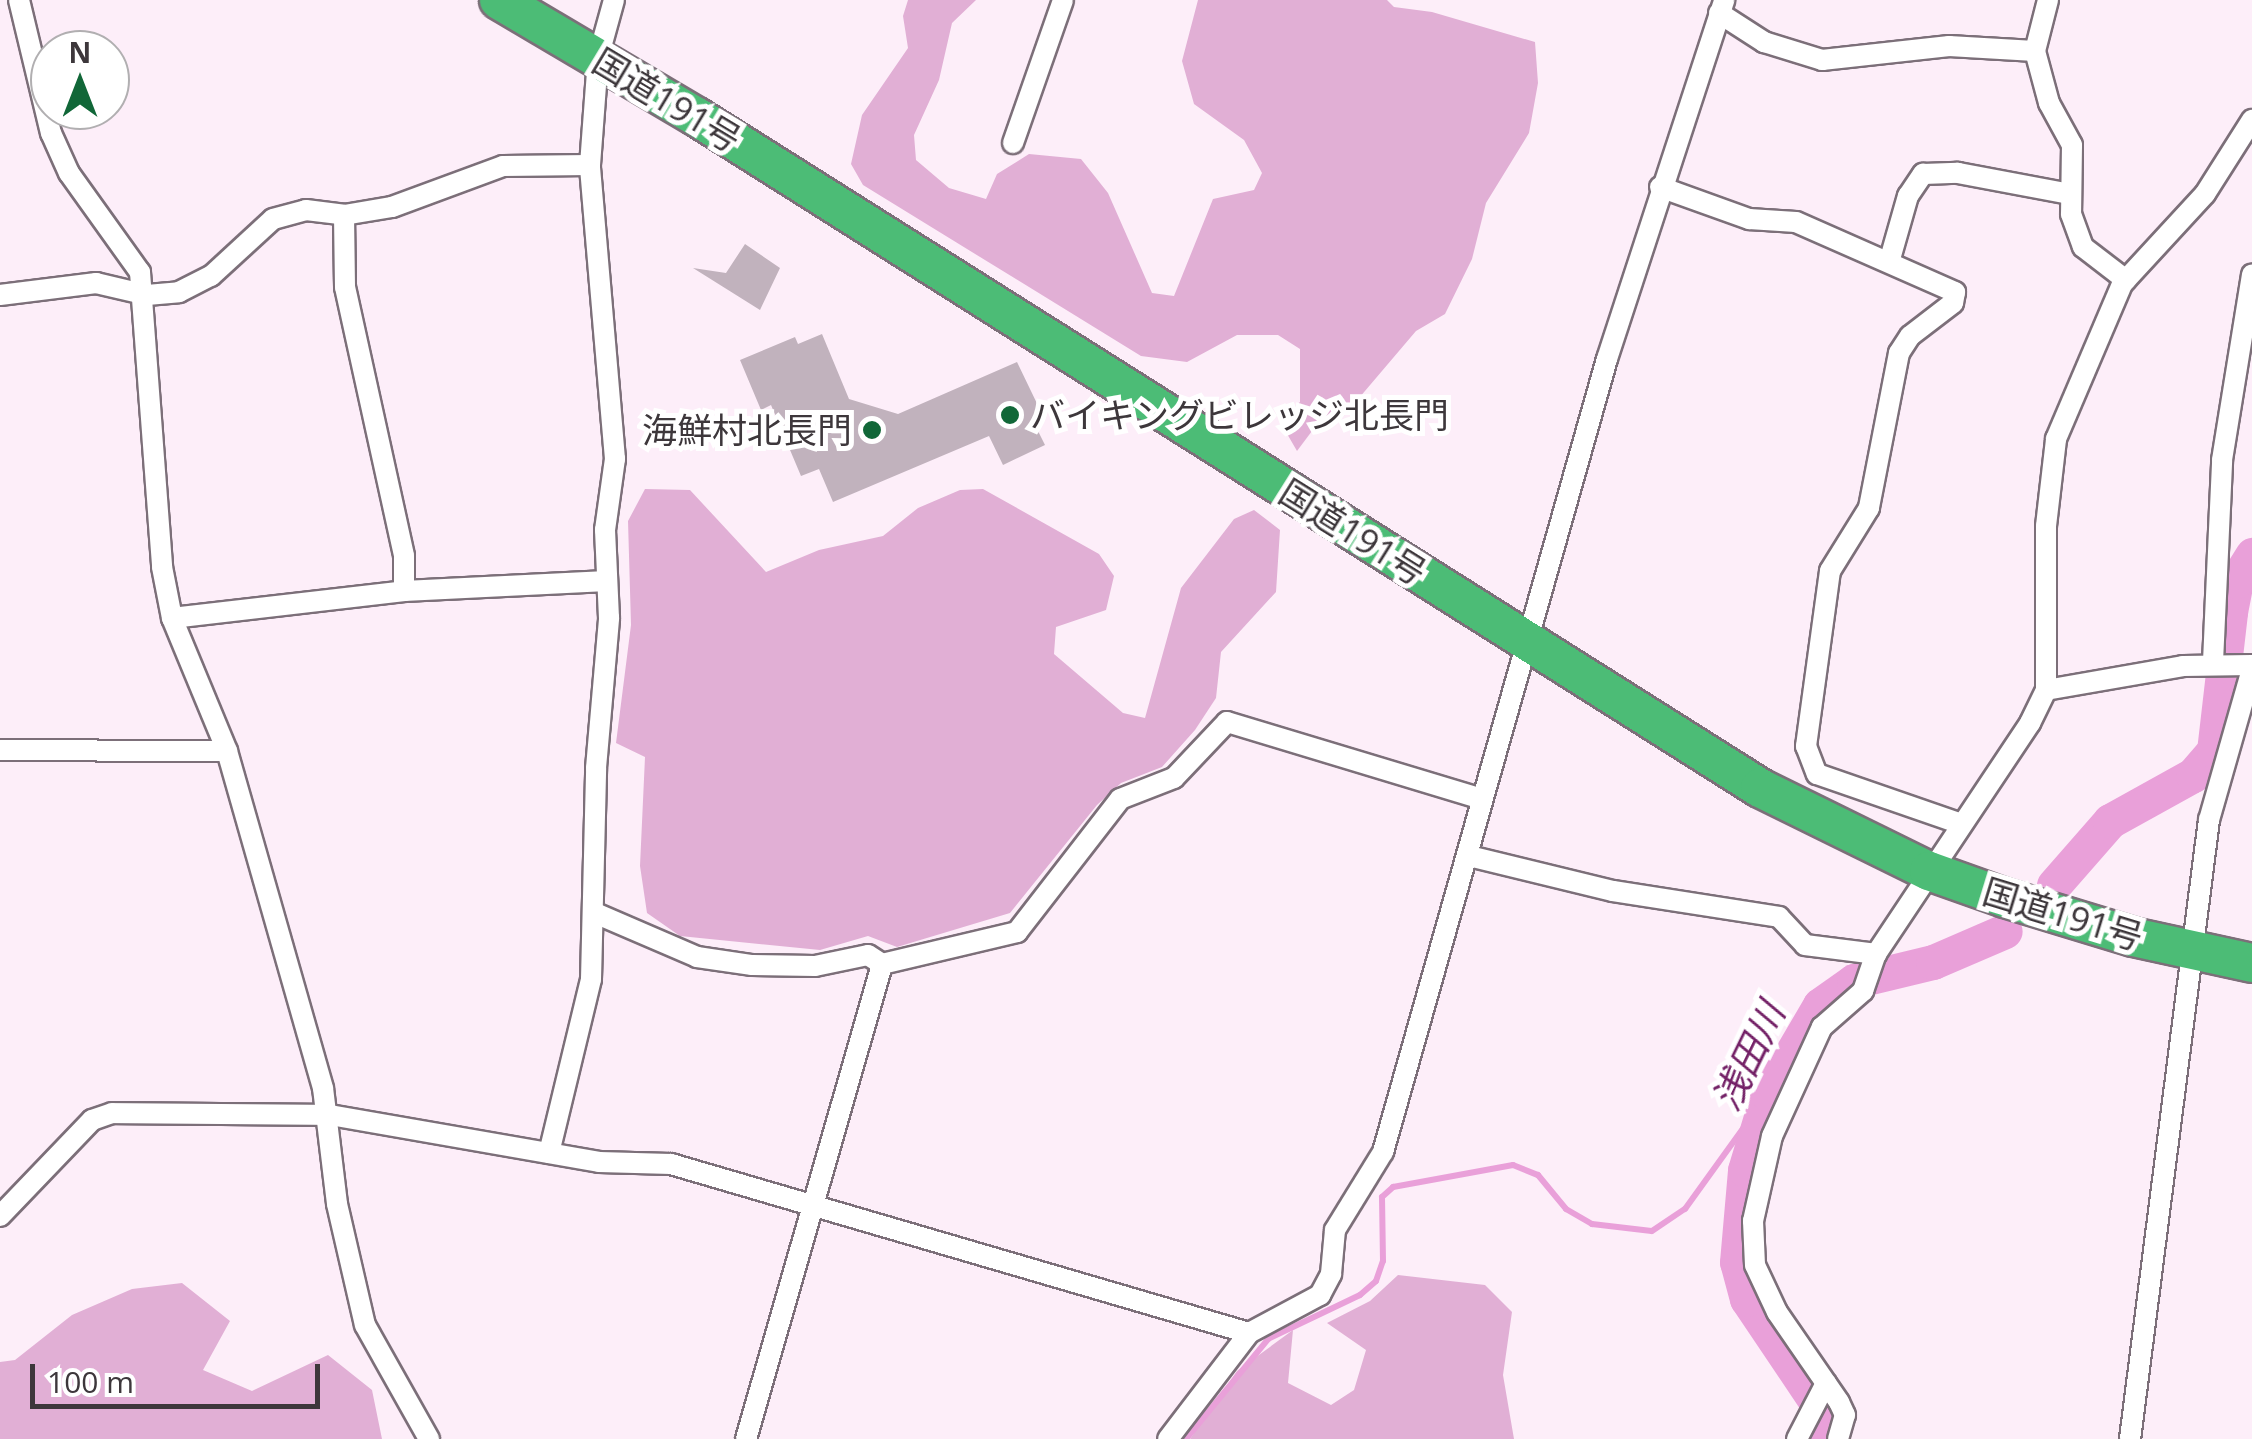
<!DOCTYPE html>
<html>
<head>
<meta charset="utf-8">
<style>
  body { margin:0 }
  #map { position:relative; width:2252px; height:1439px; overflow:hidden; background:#fdeef9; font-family:"Open Sans","Noto Sans JP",sans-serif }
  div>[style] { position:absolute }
  .green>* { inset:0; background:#e1afd5 }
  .stream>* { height:6px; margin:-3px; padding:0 3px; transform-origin:3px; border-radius:3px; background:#e9a0d9 }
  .river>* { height:35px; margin:-17.5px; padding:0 17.5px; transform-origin:17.5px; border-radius:17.5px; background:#e9a0d9 }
  .building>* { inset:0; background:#c1b2bd }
  .roads { filter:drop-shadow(2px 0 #7c6f79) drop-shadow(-2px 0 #7c6f79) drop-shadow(0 2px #7c6f79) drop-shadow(0 -2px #7c6f79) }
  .street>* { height:20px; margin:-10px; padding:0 10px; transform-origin:10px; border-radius:10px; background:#fff }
  .highway>* { height:38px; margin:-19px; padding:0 19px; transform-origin:19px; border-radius:19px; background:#4cbc76 }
  .dots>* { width:28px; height:28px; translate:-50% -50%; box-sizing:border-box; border:5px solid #fff; border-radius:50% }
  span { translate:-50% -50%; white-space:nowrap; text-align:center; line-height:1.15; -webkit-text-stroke:10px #fff; paint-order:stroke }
  .street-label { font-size:35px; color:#3d373b }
  .poi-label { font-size:35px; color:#3d373b }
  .left { translate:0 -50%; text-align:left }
  .right { translate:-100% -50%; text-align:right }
  .water-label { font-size:38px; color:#732066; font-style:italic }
  .north { position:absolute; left:30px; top:30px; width:100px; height:100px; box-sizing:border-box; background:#fff; border:2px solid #b1afb1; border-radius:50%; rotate:0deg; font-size:28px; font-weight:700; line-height:40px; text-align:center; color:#3d373b }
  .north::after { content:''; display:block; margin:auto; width:35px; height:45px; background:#116738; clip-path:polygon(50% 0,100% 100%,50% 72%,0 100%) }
  .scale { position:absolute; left:30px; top:1364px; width:290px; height:45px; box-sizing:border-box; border:5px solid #3d373b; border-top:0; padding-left:12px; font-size:30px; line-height:35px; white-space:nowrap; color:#3d373b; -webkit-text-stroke:8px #fff; paint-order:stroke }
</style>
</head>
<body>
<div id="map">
  <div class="green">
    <div style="clip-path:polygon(908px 0,976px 0,952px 23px,939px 80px,914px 135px,916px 160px,949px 188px,986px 199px,997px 174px,1029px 154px,1081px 159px,1108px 193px,1152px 293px,1174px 296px,1213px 199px,1254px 190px,1262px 173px,1244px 140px,1194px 104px,1182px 61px,1198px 0,1387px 0,1394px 7px,1432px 12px,1535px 42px,1538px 83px,1529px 133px,1486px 203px,1472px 259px,1445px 314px,1416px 331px,1342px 418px,1312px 431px,1297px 451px,1279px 420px,1300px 402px,1300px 349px,1278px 335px,1237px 335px,1187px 362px,1141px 356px,863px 185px,851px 164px,862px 115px,908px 48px,903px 16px)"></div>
    <div style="clip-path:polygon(645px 489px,690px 490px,766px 572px,819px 550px,883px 536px,918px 508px,960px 490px,983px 489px,1099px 554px,1114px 576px,1106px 610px,1056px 627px,1054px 654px,1123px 713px,1145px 718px,1181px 588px,1234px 519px,1254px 510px,1280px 530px,1276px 592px,1221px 652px,1216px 698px,1195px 730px,1162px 767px,1121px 783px,1097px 805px,1010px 913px,897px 947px,868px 936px,820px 950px,680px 936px,647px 913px,640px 866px,645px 757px,616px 743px,631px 625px,628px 521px)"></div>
    <div style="clip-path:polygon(1398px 1275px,1485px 1285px,1512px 1312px,1503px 1375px,1514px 1439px,1190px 1439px,1237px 1371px,1293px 1330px,1288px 1383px,1331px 1405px,1354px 1390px,1366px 1350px,1327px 1323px,1370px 1301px)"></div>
    <div style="clip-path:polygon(182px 1283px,230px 1321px,203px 1370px,252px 1391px,328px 1355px,372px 1390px,382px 1439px,0 1439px,0 1362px,15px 1360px,72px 1315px,132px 1289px)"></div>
  </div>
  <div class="stream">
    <div style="left:1186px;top:1439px;width:129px;rotate:-50.6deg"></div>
    <div style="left:1268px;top:1339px;width:102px;rotate:-25.6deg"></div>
    <div style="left:1360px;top:1295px;width:21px;rotate:-41deg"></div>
    <div style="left:1376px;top:1281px;width:21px;rotate:-71deg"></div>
    <div style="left:1383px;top:1261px;width:64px;rotate:-90.9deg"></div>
    <div style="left:1382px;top:1197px;width:15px;rotate:-42deg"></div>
    <div style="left:1393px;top:1187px;width:122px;rotate:-10.4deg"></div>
    <div style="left:1513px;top:1165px;width:27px;rotate:22deg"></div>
    <div style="left:1538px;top:1175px;width:44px;rotate:50.5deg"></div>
    <div style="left:1566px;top:1209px;width:30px;rotate:30deg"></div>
    <div style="left:1592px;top:1224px;width:60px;rotate:6.7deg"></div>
    <div style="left:1652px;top:1231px;width:40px;rotate:-34deg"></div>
    <div style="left:1685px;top:1209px;width:142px;rotate:-54.2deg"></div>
  </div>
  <div class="river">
    <div style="left:2054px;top:885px;width:85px;rotate:-48.8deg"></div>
    <div style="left:2110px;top:821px;width:95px;rotate:-29deg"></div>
    <div style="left:2193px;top:775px;width:32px;rotate:-49deg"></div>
    <div style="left:2214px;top:751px;width:140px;rotate:-83.4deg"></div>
    <div style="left:2230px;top:612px;width:32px;rotate:-79deg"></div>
    <div style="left:2236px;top:581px;width:31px;rotate:-58deg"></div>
    <div style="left:1812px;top:1439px;width:34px;rotate:-78deg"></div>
    <div style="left:1819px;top:1406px;width:129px;rotate:-123.9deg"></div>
    <div style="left:1747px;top:1299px;width:38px;rotate:-105deg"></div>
    <div style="left:1737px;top:1262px;width:92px;rotate:-85deg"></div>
    <div style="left:1745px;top:1170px;width:79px;rotate:-73.2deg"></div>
    <div style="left:1768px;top:1094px;width:103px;rotate:-59.7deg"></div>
    <div style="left:1820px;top:1005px;width:42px;rotate:-35.2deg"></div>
    <div style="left:1854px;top:981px;width:81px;rotate:-13.5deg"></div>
    <div style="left:1933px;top:962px;width:78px;rotate:-23.3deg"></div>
  </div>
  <div class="building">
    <div style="clip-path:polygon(745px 244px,780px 268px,760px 310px,693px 268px,726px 273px)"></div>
    <div style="clip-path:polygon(822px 334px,849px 399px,898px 414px,1017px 362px,1043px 416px,1033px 421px,1045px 445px,1003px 465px,989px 436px,833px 502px,819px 469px,801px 476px,771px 405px,761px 410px,740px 360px,795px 337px,798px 344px)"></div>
  </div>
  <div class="roads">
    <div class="street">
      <div style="left:19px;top:0;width:137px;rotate:76.5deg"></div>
      <div style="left:51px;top:133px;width:44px;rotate:65.8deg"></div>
      <div style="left:69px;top:173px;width:122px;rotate:54.4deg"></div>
      <div style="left:140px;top:272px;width:296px;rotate:85.7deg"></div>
      <div style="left:162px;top:567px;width:52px;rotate:78.9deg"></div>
      <div style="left:172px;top:618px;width:144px;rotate:67.5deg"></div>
      <div style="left:227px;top:751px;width:350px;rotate:74.1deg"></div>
      <div style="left:323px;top:1088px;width:117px;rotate:83.1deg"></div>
      <div style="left:337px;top:1204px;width:124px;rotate:77deg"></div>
      <div style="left:365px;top:1325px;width:131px;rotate:60.7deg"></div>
      <div style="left:2048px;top:0;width:53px;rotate:104.3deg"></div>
      <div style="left:2035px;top:51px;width:54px;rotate:74.9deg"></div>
      <div style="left:2049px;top:103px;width:48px;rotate:61.3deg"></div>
      <div style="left:2072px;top:145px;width:69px;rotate:90.8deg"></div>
      <div style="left:2071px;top:214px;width:35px;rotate:70deg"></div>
      <div style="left:2083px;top:247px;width:54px;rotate:37.5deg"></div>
      <div style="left:1719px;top:13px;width:54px;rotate:32.8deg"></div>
      <div style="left:1764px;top:42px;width:61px;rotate:17.2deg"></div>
      <div style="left:1822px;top:60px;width:128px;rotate:-6.3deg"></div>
      <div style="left:1949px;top:46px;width:86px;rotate:3.3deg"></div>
      <div style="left:1013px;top:143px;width:151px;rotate:-70.7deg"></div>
      <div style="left:1660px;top:187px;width:95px;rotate:19.8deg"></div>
      <div style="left:1749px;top:219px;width:47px;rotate:3.7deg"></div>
      <div style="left:1796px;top:222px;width:174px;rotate:23.8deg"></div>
      <div style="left:1955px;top:292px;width:11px;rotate:100deg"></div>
      <div style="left:1953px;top:303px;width:54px;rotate:142.5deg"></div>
      <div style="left:1910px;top:336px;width:20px;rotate:123deg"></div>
      <div style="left:1899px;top:353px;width:158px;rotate:101deg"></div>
      <div style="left:1869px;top:508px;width:74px;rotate:121.8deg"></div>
      <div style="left:1830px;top:571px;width:177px;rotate:97.8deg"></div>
      <div style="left:1806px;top:746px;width:30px;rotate:69deg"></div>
      <div style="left:1817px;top:774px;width:152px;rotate:19.1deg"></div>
      <div style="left:344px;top:215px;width:72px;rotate:89.2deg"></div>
      <div style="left:345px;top:287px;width:275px;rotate:77.6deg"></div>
      <div style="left:404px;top:556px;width:35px;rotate:90deg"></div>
      <div style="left:1890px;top:259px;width:66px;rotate:-74.1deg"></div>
      <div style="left:1908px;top:196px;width:27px;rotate:-56deg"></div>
      <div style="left:1923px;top:174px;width:35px;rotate:-2deg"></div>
      <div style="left:1958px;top:173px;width:114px;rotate:10.6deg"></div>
      <div style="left:0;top:295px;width:97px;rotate:-7.1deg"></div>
      <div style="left:96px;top:283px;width:52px;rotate:13.2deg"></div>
      <div style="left:147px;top:295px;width:32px;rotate:-5deg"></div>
      <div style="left:179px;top:292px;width:36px;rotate:-27deg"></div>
      <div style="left:211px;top:276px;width:84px;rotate:-42.6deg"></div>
      <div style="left:273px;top:219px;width:34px;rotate:-15deg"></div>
      <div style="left:306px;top:210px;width:38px;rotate:7deg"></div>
      <div style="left:344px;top:215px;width:49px;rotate:-9.5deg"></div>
      <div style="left:392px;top:207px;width:118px;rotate:-20.3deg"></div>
      <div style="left:503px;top:166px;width:87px;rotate:-0.7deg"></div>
      <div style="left:172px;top:618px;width:234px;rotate:-6.6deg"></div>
      <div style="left:404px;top:591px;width:203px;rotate:-2.8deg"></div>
      <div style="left:2213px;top:662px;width:202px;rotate:-87.4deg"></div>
      <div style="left:2222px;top:460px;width:188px;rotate:-80.8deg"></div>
      <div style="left:2046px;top:690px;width:139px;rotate:-9.9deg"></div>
      <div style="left:2183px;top:666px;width:69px;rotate:-0.8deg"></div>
      <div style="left:0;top:750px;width:227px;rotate:0.3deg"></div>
      <div style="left:1469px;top:856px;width:148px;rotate:13.7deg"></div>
      <div style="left:1613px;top:891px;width:168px;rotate:8.9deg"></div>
      <div style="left:1779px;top:917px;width:38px;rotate:47deg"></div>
      <div style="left:1805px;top:945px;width:72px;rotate:7.2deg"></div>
      <div style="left:595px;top:913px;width:111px;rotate:23.3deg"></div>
      <div style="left:697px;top:957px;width:56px;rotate:8.3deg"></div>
      <div style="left:752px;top:965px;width:63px;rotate:0.9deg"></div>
      <div style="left:815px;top:966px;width:54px;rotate:-11.7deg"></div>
      <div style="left:868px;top:955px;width:17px;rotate:33deg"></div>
      <div style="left:882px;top:964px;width:139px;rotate:-13.3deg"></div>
      <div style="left:1017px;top:932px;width:168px;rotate:-52.2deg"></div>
      <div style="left:1120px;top:799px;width:58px;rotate:-21.3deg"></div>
      <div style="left:1174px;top:778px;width:77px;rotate:-46.6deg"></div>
      <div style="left:1227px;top:722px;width:266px;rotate:16.8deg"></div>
      <div style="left:549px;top:1153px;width:179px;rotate:-76.4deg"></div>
      <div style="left:591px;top:979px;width:211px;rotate:-88.6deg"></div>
      <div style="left:596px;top:768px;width:151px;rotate:-85deg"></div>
      <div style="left:609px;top:618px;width:88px;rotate:-92.6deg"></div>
      <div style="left:605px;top:530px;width:72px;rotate:-82deg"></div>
      <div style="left:615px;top:459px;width:295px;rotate:-94.9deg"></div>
      <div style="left:590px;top:165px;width:107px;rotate:-85.7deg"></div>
      <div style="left:598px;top:58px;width:60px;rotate:-74.6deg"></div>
      <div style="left:0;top:1216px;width:133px;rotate:-46.2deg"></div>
      <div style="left:92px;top:1120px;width:21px;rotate:-19deg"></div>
      <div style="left:112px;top:1113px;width:218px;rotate:0.5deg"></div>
      <div style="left:330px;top:1115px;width:273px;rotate:9.9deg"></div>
      <div style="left:599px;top:1162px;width:72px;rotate:1.6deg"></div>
      <div style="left:671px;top:1164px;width:602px;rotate:16.3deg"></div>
      <div style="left:746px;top:1439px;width:494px;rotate:-74deg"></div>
      <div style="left:1168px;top:1439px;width:133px;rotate:-52.6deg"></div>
      <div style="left:1249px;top:1333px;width:81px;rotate:-28.2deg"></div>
      <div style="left:1320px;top:1295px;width:24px;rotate:-62deg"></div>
      <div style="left:1331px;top:1274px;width:44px;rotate:-84.8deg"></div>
      <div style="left:1335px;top:1230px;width:92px;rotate:-58.4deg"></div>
      <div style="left:1383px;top:1152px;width:824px;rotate:-74.23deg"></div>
      <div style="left:1607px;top:359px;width:378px;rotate:-71.9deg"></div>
      <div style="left:1797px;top:1439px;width:63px;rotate:-62.6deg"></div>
      <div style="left:1838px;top:1439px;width:25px;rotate:-74deg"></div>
      <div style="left:1845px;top:1415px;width:14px;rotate:-115deg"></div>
      <div style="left:1839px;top:1402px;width:109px;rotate:-124.6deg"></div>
      <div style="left:1777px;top:1312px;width:52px;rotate:-115.1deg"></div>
      <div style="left:1755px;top:1265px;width:44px;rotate:-92.6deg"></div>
      <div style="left:1753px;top:1221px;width:87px;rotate:-77.4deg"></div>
      <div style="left:1772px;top:1136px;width:120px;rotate:-65.4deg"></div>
      <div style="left:1822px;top:1027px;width:55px;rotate:-41.3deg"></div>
      <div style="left:1863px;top:991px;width:39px;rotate:-71deg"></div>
      <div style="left:1876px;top:954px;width:278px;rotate:-56.3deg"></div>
      <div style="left:2030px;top:723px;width:37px;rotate:-64deg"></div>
      <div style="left:2046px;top:690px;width:164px;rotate:-90deg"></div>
      <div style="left:2046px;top:526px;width:88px;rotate:-83.4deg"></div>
      <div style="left:2056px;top:439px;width:168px;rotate:-66.9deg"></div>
      <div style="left:2122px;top:284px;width:122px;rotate:-47.3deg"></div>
      <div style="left:2205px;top:194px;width:88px;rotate:-57.6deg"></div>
      <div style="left:2130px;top:1439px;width:624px;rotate:-82.73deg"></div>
      <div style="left:2209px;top:820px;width:157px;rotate:-74.1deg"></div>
    </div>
    <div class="highway">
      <div style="left:499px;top:0;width:230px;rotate:30.6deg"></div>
      <div style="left:697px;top:117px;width:1257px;rotate:32.26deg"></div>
      <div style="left:1760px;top:788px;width:188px;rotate:26.2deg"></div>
      <div style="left:1929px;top:871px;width:81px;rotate:19.6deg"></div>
      <div style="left:2005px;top:898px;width:134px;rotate:16.9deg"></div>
      <div style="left:2133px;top:937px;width:122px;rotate:12.3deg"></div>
    </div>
  </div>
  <div class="dots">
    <div style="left:1010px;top:415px;background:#116738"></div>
    <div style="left:872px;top:430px;background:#116738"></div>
  </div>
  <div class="street-label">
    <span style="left:667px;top:100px;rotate:31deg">国道191号</span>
    <span style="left:1353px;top:532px;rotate:32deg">国道191号</span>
    <span style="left:2063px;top:914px;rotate:17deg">国道191号</span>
  </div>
  <div class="poi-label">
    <span class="left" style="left:1030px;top:415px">バイキングビレッジ北長門</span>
    <span class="right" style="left:852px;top:430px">海鮮村北長門</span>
  </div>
  <div class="water-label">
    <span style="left:1748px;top:1056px;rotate:-64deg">浅田川</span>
  </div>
  <div class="north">N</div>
  <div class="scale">100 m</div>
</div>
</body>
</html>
